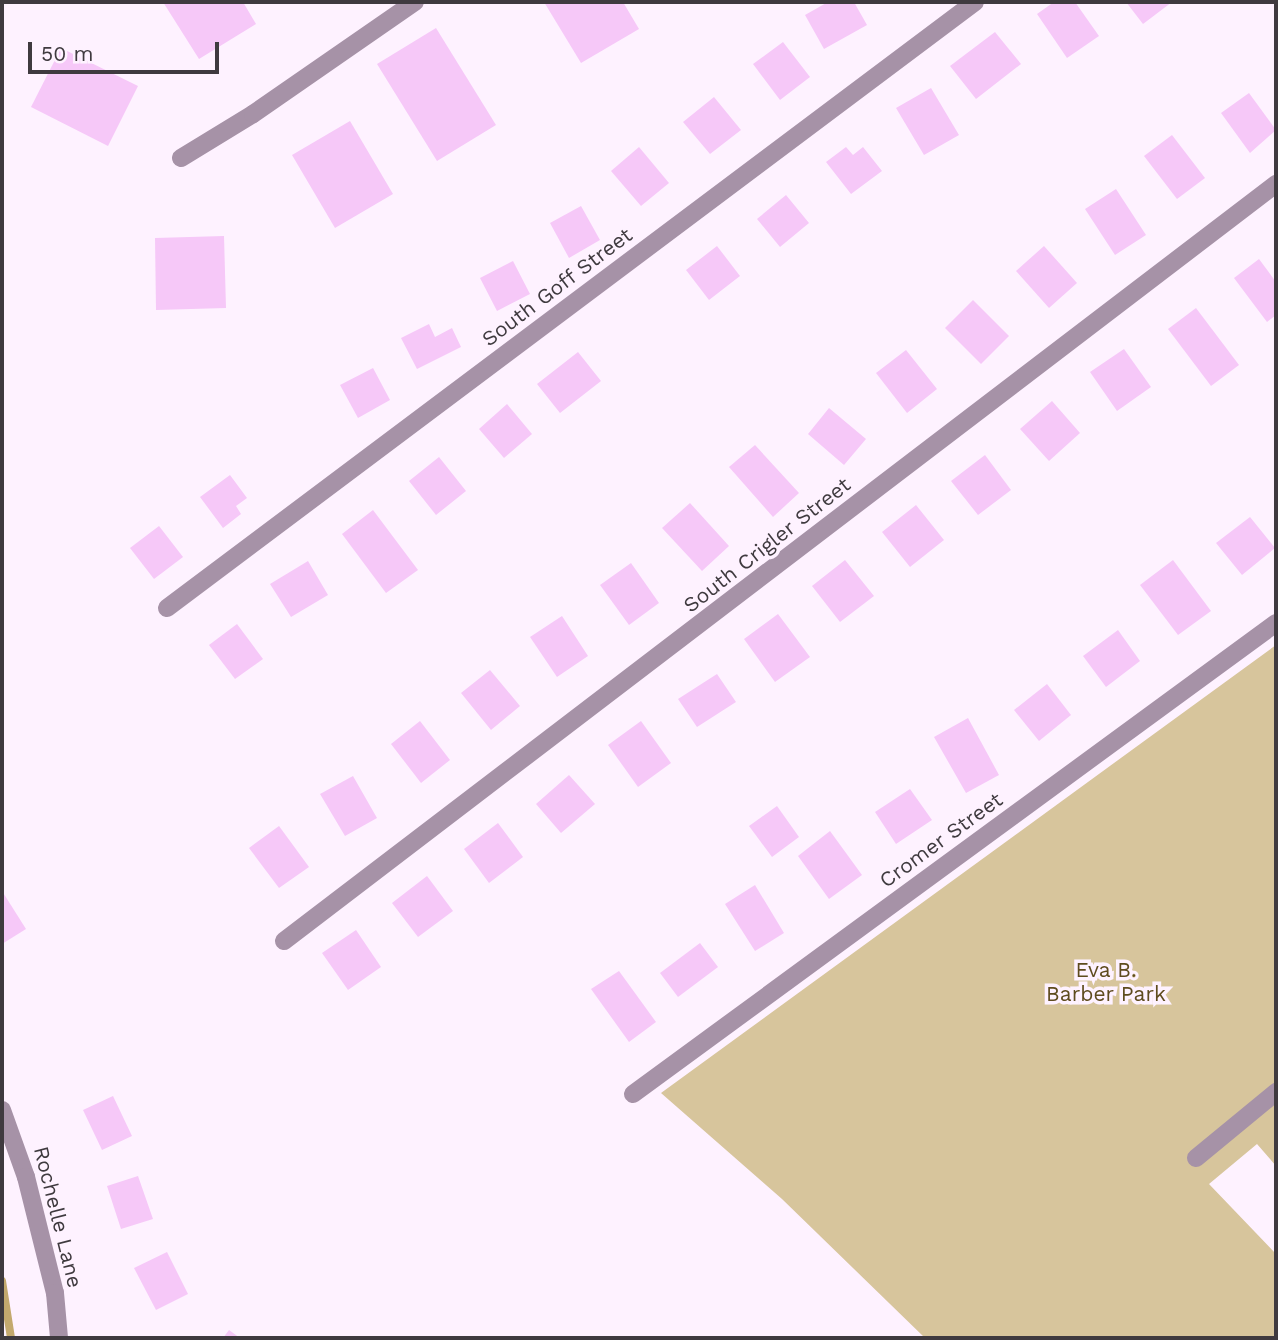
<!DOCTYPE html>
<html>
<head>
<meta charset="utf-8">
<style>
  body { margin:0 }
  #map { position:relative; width:1278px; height:1340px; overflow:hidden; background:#fef2ff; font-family:"Work Sans",sans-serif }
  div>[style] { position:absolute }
  .green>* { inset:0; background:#d7c59c }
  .stream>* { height:8px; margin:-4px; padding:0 4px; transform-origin:4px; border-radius:4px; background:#c3a96e }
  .building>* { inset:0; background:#f6c8f8 }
  .minor>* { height:18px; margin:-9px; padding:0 9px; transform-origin:9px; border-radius:9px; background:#a692a7 }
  span { translate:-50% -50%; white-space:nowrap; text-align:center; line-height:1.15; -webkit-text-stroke:7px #fef2ff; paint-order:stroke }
  .street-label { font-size:21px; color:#3f3a3f }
  .park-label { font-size:21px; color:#5e4b1e }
  .frame { position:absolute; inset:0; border:4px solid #3f3a3f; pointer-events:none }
  .scale { position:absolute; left:28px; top:42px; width:191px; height:32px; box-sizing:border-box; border:4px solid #3f3a3f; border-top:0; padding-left:9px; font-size:21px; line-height:24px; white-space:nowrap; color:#3f3a3f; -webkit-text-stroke:5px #fef2ff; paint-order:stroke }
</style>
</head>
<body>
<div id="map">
  <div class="green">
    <div style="clip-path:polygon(1276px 645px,1276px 1166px,1257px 1144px,1209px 1184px,1276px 1254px,1276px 1338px,925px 1338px,782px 1199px,661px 1093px)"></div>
  </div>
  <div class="stream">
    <div style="left:2px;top:1281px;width:58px;rotate:81deg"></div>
  </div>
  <div class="building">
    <div style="clip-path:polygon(163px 2px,243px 2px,256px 24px,199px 59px)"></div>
    <div style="clip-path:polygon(544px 2px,623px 2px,639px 29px,581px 63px)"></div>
    <div style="clip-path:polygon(828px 2px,854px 2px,867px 25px,824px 49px,805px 15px)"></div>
    <div style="clip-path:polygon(1054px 2px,1075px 2px,1099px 36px,1067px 58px,1037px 14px)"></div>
    <div style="clip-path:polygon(1126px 2px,1172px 2px,1143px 24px)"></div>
    <div style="clip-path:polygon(436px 28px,496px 125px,437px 161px,377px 64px)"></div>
    <div style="clip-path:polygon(995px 32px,1021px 64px,976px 99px,950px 66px)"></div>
    <div style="clip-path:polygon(783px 42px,810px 77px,780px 100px,753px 64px)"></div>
    <div style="clip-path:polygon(61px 48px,138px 86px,108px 146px,31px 107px)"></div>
    <div style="clip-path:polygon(931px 88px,959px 135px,924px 155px,896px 108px)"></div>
    <div style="clip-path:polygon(1249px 93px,1276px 130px,1250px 153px,1221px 113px)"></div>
    <div style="clip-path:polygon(714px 97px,741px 130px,710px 154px,683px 122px)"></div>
    <div style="clip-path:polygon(350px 121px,393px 194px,335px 228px,292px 155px)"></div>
    <div style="clip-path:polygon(1172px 135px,1205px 178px,1177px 199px,1144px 156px)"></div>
    <div style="clip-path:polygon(639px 147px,669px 183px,641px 206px,611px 171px)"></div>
    <div style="clip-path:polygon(846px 147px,853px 155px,863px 147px,882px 171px,851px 194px,826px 162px)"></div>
    <div style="clip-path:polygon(1116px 189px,1146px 235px,1115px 255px,1085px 209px)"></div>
    <div style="clip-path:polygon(786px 195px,809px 223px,780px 247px,757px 219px)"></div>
    <div style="clip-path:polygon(581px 206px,600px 240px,569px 258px,550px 223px)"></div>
    <div style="clip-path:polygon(224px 236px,226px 308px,156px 310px,155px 238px)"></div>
    <div style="clip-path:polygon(717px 246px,740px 276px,709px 300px,686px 270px)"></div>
    <div style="clip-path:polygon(1044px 246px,1077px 283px,1049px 308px,1016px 271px)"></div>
    <div style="clip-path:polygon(1259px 259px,1276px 282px,1276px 315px,1267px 322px,1234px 278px)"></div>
    <div style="clip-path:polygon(513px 261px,530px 294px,497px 311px,480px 278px)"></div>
    <div style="clip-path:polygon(973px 300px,1009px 336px,981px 364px,945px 328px)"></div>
    <div style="clip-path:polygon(1196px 308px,1239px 365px,1211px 386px,1168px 329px)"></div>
    <div style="clip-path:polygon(429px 324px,435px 337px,452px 328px,461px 347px,417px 369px,401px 338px)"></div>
    <div style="clip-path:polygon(1124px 349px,1151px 387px,1117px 411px,1090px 372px)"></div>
    <div style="clip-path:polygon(906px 350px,937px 389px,907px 413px,876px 373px)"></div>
    <div style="clip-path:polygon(578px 352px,601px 381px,560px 413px,537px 384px)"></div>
    <div style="clip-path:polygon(373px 368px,390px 400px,358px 418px,340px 385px)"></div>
    <div style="clip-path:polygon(1052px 401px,1080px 433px,1049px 461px,1020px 429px)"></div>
    <div style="clip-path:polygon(507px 404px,532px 434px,504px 458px,479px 429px)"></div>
    <div style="clip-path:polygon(829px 408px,866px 439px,844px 465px,808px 434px)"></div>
    <div style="clip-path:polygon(755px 445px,799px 493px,773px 517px,729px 467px)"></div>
    <div style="clip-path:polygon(985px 455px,1011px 490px,978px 515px,951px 481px)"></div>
    <div style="clip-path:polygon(439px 457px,466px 491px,436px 515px,409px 481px)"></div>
    <div style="clip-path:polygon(230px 475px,247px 498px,236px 506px,241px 514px,223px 528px,200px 497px)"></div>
    <div style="clip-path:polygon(690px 503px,729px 546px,702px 571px,662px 528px)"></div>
    <div style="clip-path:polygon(916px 505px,944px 540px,910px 567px,882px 532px)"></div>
    <div style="clip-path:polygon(373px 510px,418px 570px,386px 593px,342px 534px)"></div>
    <div style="clip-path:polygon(1250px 517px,1275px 548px,1242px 575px,1216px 543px)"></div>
    <div style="clip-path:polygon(159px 526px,183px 557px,154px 579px,130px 548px)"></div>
    <div style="clip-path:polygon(845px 560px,874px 596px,840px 622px,812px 586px)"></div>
    <div style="clip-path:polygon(1173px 560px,1211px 611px,1178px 635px,1140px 585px)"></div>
    <div style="clip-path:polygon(308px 561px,328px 595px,291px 617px,270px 584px)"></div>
    <div style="clip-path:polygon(631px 563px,659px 603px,629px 625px,600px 585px)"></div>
    <div style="clip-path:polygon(778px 614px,810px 657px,775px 682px,744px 639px)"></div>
    <div style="clip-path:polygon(562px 616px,588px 656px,557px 677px,530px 637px)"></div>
    <div style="clip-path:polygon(237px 624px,263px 659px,235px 679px,209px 645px)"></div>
    <div style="clip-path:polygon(1118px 630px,1140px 661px,1106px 687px,1083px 656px)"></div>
    <div style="clip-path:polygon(490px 670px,520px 706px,491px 730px,461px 693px)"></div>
    <div style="clip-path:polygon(717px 674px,736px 702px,697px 727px,678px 699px)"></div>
    <div style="clip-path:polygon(1047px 684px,1071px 715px,1039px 741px,1014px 710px)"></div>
    <div style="clip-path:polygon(968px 718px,999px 775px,966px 793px,934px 737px)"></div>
    <div style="clip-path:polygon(420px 721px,450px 760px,421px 783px,391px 744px)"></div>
    <div style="clip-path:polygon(641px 721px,671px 763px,638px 787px,608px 745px)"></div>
    <div style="clip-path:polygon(569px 775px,595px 804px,561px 833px,536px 804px)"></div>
    <div style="clip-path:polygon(353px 776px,377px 818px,345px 836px,320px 794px)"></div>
    <div style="clip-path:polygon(910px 789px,932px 820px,896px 844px,875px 812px)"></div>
    <div style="clip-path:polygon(777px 806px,799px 837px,772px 857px,749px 826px)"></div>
    <div style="clip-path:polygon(498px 823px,523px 857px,489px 883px,464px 849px)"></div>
    <div style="clip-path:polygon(279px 826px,309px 867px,279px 888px,249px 848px)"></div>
    <div style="clip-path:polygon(830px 831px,862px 875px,829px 899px,798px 856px)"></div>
    <div style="clip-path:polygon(427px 876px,453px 911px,418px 937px,392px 903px)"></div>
    <div style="clip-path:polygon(755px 885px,784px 933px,755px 951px,725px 904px)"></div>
    <div style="clip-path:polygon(2px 891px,26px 929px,2px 944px)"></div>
    <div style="clip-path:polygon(356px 930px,381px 967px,348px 990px,322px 953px)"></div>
    <div style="clip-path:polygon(700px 943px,718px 967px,678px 997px,660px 973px)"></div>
    <div style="clip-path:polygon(619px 971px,656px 1022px,629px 1042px,591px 989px)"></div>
    <div style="clip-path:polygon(113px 1096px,132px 1136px,102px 1150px,83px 1110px)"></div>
    <div style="clip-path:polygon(138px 1176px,153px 1219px,121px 1229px,107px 1186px)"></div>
    <div style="clip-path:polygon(167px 1252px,188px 1294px,156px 1310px,134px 1268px)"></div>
    <div style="clip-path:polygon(229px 1330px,240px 1338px,223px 1338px)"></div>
  </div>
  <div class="minor">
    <div style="left:181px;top:158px;width:84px;rotate:-31.4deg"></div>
    <div style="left:253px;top:114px;width:197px;rotate:-34.7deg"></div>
    <div style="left:167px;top:608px;width:1010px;rotate:-36.87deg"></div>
    <div style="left:284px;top:941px;width:1248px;rotate:-37.35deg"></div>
    <div style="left:633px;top:1094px;width:797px;rotate:-36.22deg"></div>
    <div style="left:2px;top:1110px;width:71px;rotate:70.3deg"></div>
    <div style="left:26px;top:1177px;width:120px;rotate:76deg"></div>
    <div style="left:55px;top:1293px;width:45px;rotate:84.9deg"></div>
    <div style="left:1196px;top:1158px;width:104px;rotate:-39.5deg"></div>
  </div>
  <div class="street-label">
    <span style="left:557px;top:287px;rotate:-37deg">South Goff Street</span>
    <span style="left:767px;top:545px;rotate:-38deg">South Crigler Street</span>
    <span style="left:941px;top:840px;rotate:-36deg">Cromer Street</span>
    <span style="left:58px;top:1217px;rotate:76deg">Rochelle Lane</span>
  </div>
  <div class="park-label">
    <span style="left:1106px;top:982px">Eva B.<br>Barber Park</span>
  </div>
  <div class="frame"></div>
  <div class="scale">50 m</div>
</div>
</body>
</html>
